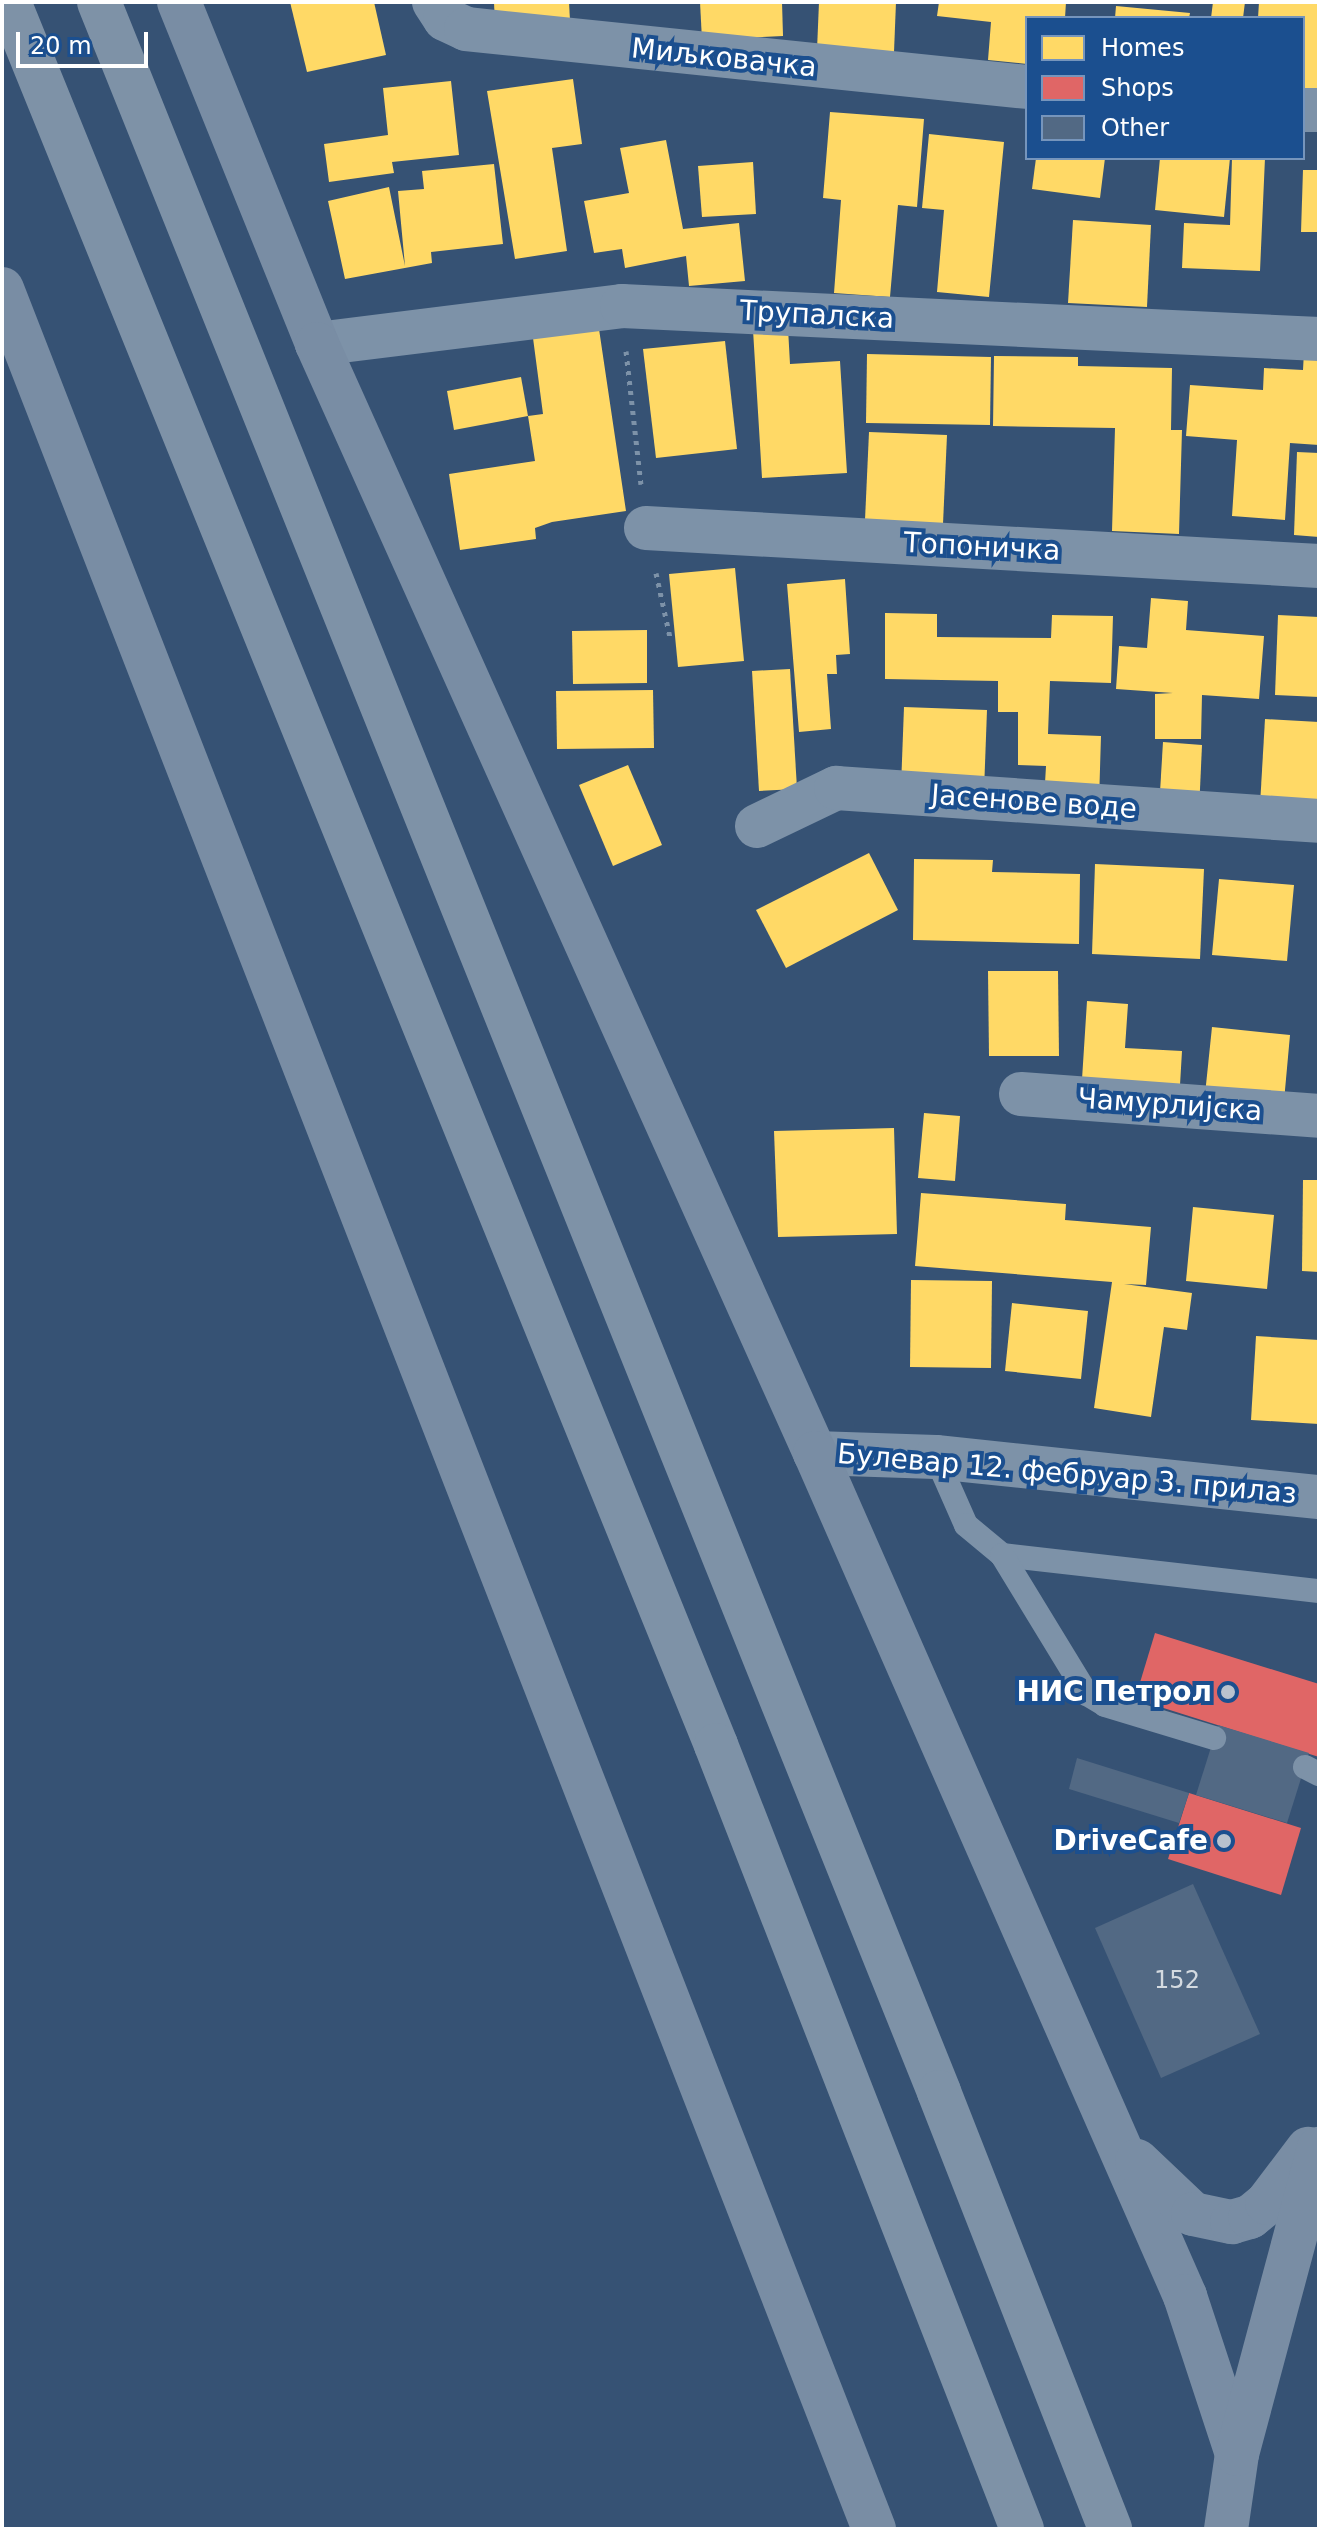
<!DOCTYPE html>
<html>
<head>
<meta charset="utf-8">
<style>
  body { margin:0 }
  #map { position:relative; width:1321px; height:2531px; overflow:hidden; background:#365274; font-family:"DejaVu Sans",sans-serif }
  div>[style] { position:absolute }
  .homes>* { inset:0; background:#ffd966 }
  .shops>* { inset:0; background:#e06666 }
  .building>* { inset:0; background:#526984 }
  .path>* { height:5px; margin-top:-2.5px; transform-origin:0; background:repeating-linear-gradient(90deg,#7d92a8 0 4px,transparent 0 10px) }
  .lane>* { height:24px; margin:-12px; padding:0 12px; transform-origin:12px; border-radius:12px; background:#7d92a8 }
  .street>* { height:44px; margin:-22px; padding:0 22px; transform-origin:22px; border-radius:22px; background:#7d92a8 }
  .secondary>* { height:44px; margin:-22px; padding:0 22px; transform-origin:22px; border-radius:22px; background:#798da4 }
  .highway>* { height:44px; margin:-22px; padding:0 22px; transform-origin:22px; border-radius:22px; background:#7e92a7 }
  .dots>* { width:22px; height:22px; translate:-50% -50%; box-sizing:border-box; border:4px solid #1b4f8f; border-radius:50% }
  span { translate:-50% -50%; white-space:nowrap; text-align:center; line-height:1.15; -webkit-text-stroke:8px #1b4f8f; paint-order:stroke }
  .number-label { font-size:24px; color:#d4dae0 }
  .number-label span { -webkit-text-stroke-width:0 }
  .street-label { font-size:28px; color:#fff }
  .poi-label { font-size:28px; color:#fff; font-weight:700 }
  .right { translate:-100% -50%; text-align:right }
  .frame { position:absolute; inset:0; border:4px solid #fff; pointer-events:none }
  .legend { position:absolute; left:1025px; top:16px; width:280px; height:144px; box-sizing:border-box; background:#1b4f8f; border:2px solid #7695bc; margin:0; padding:10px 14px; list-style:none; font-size:24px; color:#fff }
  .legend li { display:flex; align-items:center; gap:16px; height:40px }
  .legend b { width:40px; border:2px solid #7695bc }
  .scale { position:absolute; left:16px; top:32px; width:132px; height:36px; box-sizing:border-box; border:4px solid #fff; border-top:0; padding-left:10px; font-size:24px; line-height:28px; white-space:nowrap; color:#fff; -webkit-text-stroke:6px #1b4f8f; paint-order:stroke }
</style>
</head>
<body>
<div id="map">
  <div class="homes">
    <div style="clip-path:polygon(290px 2px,374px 2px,386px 55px,307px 72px)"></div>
    <div style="clip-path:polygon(494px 2px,569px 2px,570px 21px,495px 25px)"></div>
    <div style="clip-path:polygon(700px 2px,782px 2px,783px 36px,702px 40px)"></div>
    <div style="clip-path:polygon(819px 2px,896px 2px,894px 52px,817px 50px)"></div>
    <div style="clip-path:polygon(939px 2px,1066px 2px,1065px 18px,1027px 18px,1027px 64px,988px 60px,991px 22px,937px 16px)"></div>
    <div style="clip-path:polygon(1213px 2px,1245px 2px,1243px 18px,1211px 18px)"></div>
    <div style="clip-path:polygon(1259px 2px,1319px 2px,1319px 99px,1303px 98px,1303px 18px,1258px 18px)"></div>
    <div style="clip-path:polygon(1116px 6px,1190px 13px,1189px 18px,1115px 18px)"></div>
    <div style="clip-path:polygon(573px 79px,582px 144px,552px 148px,567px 251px,515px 259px,487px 91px)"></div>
    <div style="clip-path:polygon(451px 81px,459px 155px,392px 162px,394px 173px,329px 182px,324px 144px,388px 135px,383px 88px)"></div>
    <div style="clip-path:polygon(830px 112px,924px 119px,917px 207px,898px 205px,890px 297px,834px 293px,841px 200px,823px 198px)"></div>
    <div style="clip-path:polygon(929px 134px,1004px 142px,989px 297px,937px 292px,944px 210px,922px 208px)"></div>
    <div style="clip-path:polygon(666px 140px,683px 229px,739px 223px,745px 281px,689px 286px,686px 256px,625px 268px,622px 249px,594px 253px,584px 201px,629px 193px,620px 148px)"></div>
    <div style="clip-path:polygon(1036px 158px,1105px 158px,1100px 198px,1032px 189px)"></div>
    <div style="clip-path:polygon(1160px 158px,1230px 158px,1224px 217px,1155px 210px)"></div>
    <div style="clip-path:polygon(1232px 158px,1265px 158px,1260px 271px,1182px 268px,1184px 223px,1230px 225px)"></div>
    <div style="clip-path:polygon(753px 162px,756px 214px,702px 217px,698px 166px)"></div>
    <div style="clip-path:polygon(494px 164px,503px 244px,431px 252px,432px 263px,345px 279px,328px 201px,389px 187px,405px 266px,398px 191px,424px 189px,422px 171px)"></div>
    <div style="clip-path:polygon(1303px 170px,1319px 170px,1319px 232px,1301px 232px)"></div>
    <div style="clip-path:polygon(1073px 220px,1151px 225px,1147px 307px,1068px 303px)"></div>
    <div style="clip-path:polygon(788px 328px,790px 364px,840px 361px,847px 473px,762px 478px,753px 330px)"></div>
    <div style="clip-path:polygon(599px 329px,626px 511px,552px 522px,535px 528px,536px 539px,460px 550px,449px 474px,535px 461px,528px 416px,543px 414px,533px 338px)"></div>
    <div style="clip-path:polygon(725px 341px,737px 449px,656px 458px,643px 349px)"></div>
    <div style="clip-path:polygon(1304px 351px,1319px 352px,1319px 445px,1290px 443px,1285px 520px,1232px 516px,1237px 440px,1186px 436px,1190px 385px,1263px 390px,1264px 368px,1303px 370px)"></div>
    <div style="clip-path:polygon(867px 354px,991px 357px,990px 425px,866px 423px)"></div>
    <div style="clip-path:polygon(994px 356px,1078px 357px,1078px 366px,1172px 368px,1171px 430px,1182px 430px,1179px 534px,1112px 531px,1115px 428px,993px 426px)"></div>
    <div style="clip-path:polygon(521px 377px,528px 416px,454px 430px,447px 391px)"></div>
    <div style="clip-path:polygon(869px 432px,947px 435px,943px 524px,865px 520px)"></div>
    <div style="clip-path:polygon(1297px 452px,1319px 453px,1319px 537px,1294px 535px)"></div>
    <div style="clip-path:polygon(735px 568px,744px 661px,678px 667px,669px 574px)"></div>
    <div style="clip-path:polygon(845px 579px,850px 654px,836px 655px,837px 674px,827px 674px,831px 729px,799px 732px,787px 584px)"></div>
    <div style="clip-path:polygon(1151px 598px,1188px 601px,1186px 630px,1264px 636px,1259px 699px,1202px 695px,1201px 739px,1155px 739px,1155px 694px,1173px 693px,1116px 689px,1119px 646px,1147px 648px)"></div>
    <div style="clip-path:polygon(885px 613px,937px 614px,937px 637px,1051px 638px,1052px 615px,1113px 616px,1111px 683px,1050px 681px,1048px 734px,1101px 736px,1099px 802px,1044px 800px,1046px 766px,1018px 765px,1018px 712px,998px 712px,998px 681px,885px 679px)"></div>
    <div style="clip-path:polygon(1278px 615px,1319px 617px,1319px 697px,1275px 695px)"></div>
    <div style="clip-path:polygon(647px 630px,647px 683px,573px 684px,572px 631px)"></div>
    <div style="clip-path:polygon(790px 669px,797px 789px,759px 791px,752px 671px)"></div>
    <div style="clip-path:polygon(653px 690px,654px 748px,557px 749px,556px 691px)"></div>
    <div style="clip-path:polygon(904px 707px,987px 710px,984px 791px,901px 787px)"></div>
    <div style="clip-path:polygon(1265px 719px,1319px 722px,1319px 808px,1260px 805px)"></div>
    <div style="clip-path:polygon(1163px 742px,1202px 745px,1199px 811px,1159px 809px)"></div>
    <div style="clip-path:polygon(628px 765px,662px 845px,613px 866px,579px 785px)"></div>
    <div style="clip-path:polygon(869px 853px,898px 910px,786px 968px,756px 910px)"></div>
    <div style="clip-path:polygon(914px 859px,993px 860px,992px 872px,1080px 874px,1079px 944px,913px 940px)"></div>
    <div style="clip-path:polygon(1095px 864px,1204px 869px,1200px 959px,1092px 954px)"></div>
    <div style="clip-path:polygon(1219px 879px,1294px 885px,1287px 961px,1212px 955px)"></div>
    <div style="clip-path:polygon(988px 971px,1058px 971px,1059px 1056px,989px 1056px)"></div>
    <div style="clip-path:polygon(1087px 1001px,1128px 1004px,1125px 1048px,1182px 1051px,1179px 1102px,1081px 1095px)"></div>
    <div style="clip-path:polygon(1212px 1027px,1290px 1035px,1283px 1112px,1204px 1104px)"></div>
    <div style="clip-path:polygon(924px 1113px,960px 1116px,955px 1181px,918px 1178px)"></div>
    <div style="clip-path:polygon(894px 1128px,897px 1234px,778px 1237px,774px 1131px)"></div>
    <div style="clip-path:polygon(1303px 1180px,1319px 1180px,1319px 1272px,1302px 1271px)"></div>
    <div style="clip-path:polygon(921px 1193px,1066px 1204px,1065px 1220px,1151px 1227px,1146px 1285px,1124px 1284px,1192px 1293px,1187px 1330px,1164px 1327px,1151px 1417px,1094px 1408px,1112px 1282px,915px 1266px)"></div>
    <div style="clip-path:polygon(1193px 1207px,1274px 1215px,1267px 1289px,1186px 1281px)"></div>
    <div style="clip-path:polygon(911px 1280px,992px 1281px,991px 1368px,910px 1367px)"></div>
    <div style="clip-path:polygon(1012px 1303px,1088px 1311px,1081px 1379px,1005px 1371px)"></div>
    <div style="clip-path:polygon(1256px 1336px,1319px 1340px,1319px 1424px,1251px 1420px)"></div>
  </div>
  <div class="shops">
    <div style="clip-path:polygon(1155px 1633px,1319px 1684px,1319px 1757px,1135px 1699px)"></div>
    <div style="clip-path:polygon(1189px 1793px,1301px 1828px,1281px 1895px,1168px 1859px)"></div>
  </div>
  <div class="building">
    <div style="clip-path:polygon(1218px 1725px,1309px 1753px,1287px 1823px,1196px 1795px)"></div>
    <div style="clip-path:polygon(1077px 1758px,1189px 1793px,1179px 1823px,1069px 1789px)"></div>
    <div style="clip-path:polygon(1193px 1884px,1260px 2034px,1161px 2078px,1095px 1928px)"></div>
  </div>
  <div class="path">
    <div style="left:626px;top:351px;width:134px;rotate:83.6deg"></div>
    <div style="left:656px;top:573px;width:66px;rotate:77.7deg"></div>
  </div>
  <div class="lane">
    <div style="left:936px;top:1457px;width:74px;rotate:66.2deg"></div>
    <div style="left:966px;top:1525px;width:47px;rotate:39.8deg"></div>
    <div style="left:1002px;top:1555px;width:319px;rotate:6.5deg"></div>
    <div style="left:1002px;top:1555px;width:163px;rotate:58.6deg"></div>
    <div style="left:1087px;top:1694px;width:21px;rotate:31deg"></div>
    <div style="left:1105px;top:1705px;width:114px;rotate:16.8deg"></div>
    <div style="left:1305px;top:1767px;width:16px;rotate:27deg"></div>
  </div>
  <div class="street">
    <div style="left:434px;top:2px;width:20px;rotate:57deg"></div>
    <div style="left:445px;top:19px;width:23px;rotate:25deg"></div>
    <div style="left:466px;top:29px;width:564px;rotate:5.9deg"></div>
    <div style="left:1303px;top:110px;width:16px"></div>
    <div style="left:317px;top:344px;width:307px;rotate:-7.1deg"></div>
    <div style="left:622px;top:306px;width:698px;rotate:2.71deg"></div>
    <div style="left:646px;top:528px;width:674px;rotate:3.23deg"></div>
    <div style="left:757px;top:826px;width:88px;rotate:-25.7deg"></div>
    <div style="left:836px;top:788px;width:484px;rotate:3.9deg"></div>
    <div style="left:1021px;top:1094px;width:299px;rotate:4.2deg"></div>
    <div style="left:815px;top:1453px;width:121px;rotate:1.9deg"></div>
    <div style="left:936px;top:1457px;width:385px;rotate:6deg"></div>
  </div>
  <div class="secondary">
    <div style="left:179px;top:2px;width:369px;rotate:68deg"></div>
    <div style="left:317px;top:344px;width:1216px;rotate:65.82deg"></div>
    <div style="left:815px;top:1453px;width:921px;rotate:66.3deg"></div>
    <div style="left:1185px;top:2296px;width:166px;rotate:71.8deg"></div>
    <div style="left:1237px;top:2454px;width:76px;rotate:98.3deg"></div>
    <div style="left:2px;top:289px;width:2404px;rotate:68.73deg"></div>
    <div style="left:1137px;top:2161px;width:77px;rotate:43.4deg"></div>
    <div style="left:1193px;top:2214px;width:40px;rotate:12deg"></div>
    <div style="left:1232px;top:2222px;width:19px;rotate:-16deg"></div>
    <div style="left:1250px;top:2217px;width:22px;rotate:-39deg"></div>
    <div style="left:1267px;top:2203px;width:68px;rotate:-52.8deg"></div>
    <div style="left:1237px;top:2454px;width:316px;rotate:-75deg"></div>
  </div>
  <div class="highway">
    <div style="left:9px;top:2px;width:1881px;rotate:67.92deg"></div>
    <div style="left:716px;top:1745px;width:842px;rotate:68.68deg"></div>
    <div style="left:99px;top:2px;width:2252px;rotate:68.1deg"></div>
    <div style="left:939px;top:2092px;width:469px;rotate:68.6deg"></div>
  </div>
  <div class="dots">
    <div style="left:1228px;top:1692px;background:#b9c2ce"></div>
    <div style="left:1224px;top:1841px;background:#b9c2ce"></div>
  </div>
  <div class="number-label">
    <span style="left:1177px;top:1981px">152</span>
  </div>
  <div class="street-label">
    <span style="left:724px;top:58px;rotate:6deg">Миљковачка</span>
    <span style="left:817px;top:315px;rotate:3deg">Трупалска</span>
    <span style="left:982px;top:547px;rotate:3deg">Топоничка</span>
    <span style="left:1034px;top:802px;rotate:4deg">Јасенове воде</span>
    <span style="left:1170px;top:1105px;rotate:4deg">Чамурлијска</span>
    <span style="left:1067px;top:1474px;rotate:5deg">Булевар 12. фебруар 3. прилаз</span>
  </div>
  <div class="poi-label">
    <span class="right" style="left:1212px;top:1692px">НИС Петрол</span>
    <span class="right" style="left:1208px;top:1841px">DriveCafe</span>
  </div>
  <div class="frame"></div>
  <ul class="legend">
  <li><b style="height:22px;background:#ffd966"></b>Homes</li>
  <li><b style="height:22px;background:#e06666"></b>Shops</li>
  <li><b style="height:22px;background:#526984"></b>Other</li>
  </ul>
  <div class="scale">20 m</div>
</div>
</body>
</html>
